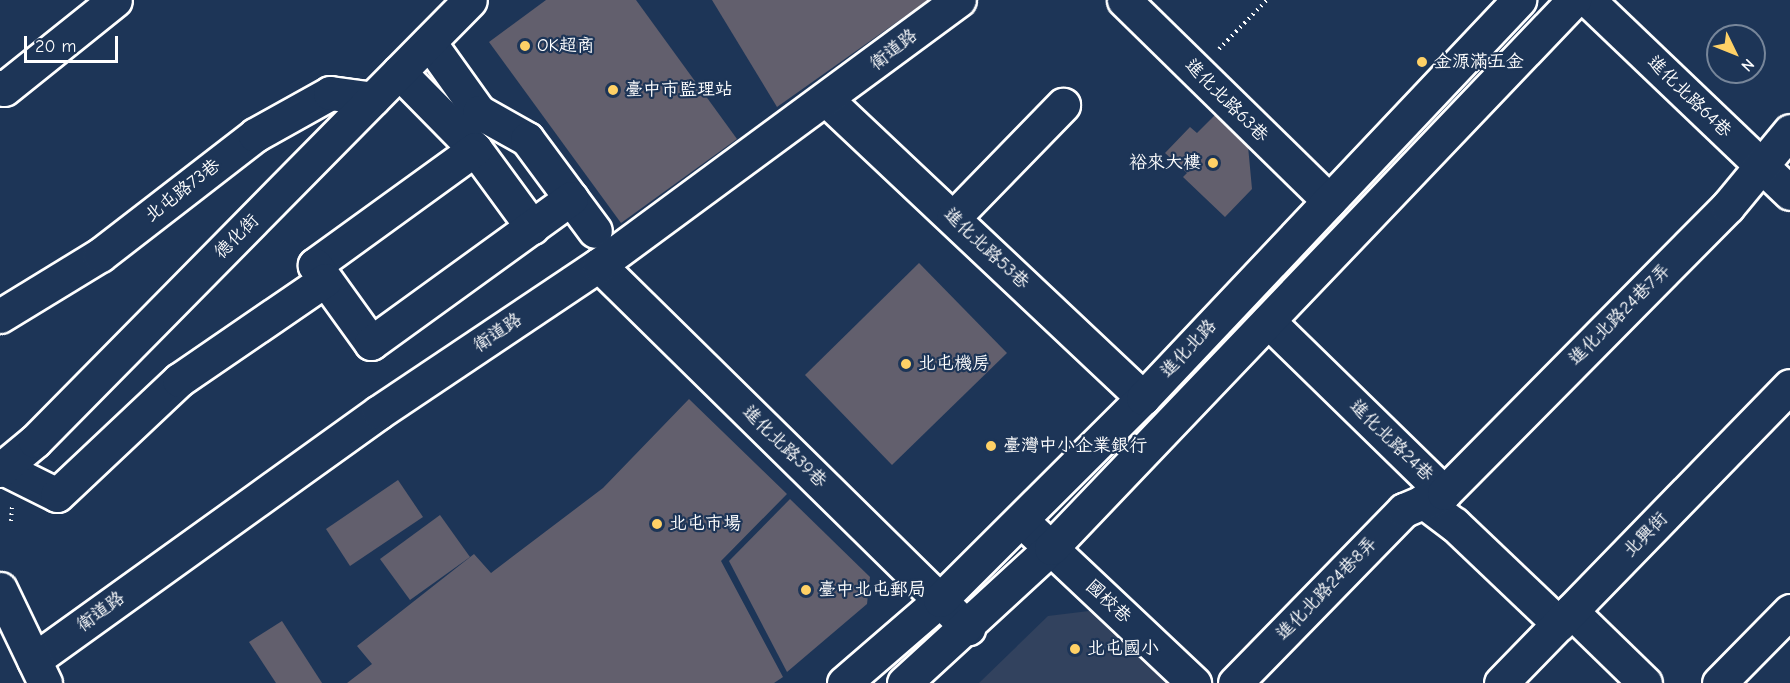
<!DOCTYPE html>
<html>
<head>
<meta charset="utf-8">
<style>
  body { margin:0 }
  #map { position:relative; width:1790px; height:683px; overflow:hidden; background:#1d3557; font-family:"Comic Neue","LXGW WenKai TC",sans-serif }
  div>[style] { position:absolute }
  .built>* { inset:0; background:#32425e }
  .building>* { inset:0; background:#625f6d }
  .path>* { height:4px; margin-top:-2px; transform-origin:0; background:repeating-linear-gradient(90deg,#fff 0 1.5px,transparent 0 6px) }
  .roads { filter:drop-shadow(2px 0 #fff) drop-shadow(-2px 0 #fff) drop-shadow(0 2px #fff) drop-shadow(0 -2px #fff) }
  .minor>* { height:33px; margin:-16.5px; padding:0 16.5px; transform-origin:16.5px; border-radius:16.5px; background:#1d3557 }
  .major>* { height:33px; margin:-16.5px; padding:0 16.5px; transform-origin:16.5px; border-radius:16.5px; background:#1d3557 }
  .dots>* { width:16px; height:16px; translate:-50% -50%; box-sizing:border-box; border:3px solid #1d3557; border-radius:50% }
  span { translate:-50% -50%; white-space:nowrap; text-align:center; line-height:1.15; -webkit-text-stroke:4.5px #1d3557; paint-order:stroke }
  .poi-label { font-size:18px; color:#fff }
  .left { translate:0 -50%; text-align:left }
  .right { translate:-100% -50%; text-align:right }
  .street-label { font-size:18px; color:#fff }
  .north { position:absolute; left:1706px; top:24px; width:60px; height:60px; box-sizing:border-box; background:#1d3557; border:2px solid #77869a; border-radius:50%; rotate:133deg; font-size:16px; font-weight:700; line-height:24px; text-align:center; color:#fff }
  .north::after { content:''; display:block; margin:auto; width:21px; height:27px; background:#ffd166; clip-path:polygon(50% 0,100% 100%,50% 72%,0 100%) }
  .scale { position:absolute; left:24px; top:36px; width:94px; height:27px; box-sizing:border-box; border:3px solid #fff; border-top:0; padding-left:8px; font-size:18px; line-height:21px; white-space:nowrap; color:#fff; -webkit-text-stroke:4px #1d3557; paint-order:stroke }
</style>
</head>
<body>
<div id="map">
  <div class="built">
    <div style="clip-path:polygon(1097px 610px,1171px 683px,979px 683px,1048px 616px)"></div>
  </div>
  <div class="building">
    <div style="clip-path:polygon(546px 0,636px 0,737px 139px,621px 223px,489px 42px)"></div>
    <div style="clip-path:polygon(712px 0,928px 0,777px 107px)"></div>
    <div style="clip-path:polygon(1215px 115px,1248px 146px,1252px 189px,1225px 217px,1183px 177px,1187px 173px,1165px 153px,1190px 127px,1197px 133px)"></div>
    <div style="clip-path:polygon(919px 263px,1007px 353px,892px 465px,805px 375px)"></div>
    <div style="clip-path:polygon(689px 399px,787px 494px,721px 561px,783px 677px,774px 683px,347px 683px,372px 664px,357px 646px,474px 554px,491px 573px,603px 488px)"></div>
    <div style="clip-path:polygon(398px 480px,423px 517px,350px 566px,326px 529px)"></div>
    <div style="clip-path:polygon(790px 499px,870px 577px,867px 604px,787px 672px,729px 561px)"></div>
    <div style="clip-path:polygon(440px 515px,470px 557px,410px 600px,380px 559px)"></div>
    <div style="clip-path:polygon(282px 621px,322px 683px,276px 683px,249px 642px)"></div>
  </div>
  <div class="path">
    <div style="left:1219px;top:49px;width:69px;rotate:-45.6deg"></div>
    <div style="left:11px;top:521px;width:14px;rotate:-86deg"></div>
  </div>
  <div class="roads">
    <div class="minor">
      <div style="left:1124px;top:0;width:287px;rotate:44.4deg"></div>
      <div style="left:1588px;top:0;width:279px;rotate:43.7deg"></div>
      <div style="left:429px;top:42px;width:86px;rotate:54.5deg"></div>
      <div style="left:479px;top:112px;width:55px;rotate:29.4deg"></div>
      <div style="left:527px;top:139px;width:114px;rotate:53.5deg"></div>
      <div style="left:399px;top:72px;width:108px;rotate:45.4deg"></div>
      <div style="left:475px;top:149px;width:97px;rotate:53.8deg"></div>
      <div style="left:0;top:87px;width:4px;rotate:27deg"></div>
      <div style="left:4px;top:89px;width:142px;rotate:-38.7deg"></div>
      <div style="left:828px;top:101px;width:433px;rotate:43.3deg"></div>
      <div style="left:475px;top:149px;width:198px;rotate:144.1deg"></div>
      <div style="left:315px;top:265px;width:96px;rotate:54.3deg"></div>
      <div style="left:371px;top:343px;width:247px;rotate:-35.9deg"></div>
      <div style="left:953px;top:218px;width:158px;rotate:-45.8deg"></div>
      <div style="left:599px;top:265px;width:518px;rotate:44.53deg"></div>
      <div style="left:0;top:316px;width:117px;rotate:-31.4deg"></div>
      <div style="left:100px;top:255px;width:196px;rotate:-37.7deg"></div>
      <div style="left:255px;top:135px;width:86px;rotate:-29.2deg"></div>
      <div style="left:330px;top:93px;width:43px;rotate:7.9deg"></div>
      <div style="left:1268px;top:321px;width:246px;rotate:44.3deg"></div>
      <div style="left:3px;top:468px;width:60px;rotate:26.6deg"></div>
      <div style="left:57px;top:495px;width:168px;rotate:-43.3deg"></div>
      <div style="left:179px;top:380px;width:177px;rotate:-34.4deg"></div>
      <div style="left:0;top:470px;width:45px;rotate:-39.6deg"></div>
      <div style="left:35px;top:441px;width:619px;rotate:-45.39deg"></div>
      <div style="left:1423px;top:501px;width:39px;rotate:37deg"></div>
      <div style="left:1454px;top:524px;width:145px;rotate:43.6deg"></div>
      <div style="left:1021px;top:520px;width:238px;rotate:43.3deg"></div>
      <div style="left:1571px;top:611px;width:103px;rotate:44.2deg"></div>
      <div style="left:34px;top:660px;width:425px;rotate:-35.7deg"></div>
      <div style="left:379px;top:412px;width:265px;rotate:-33.8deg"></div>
      <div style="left:599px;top:265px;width:447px;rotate:-36.4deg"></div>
      <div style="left:1235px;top:683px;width:242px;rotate:-45.7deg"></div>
      <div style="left:1404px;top:510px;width:43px;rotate:-23deg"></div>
      <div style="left:1444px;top:493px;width:404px;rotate:-45.3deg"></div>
      <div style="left:1728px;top:206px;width:97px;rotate:-50.4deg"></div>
      <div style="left:1501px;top:683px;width:414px;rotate:-45.8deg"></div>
      <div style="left:1719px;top:683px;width:101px;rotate:-45.4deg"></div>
    </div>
    <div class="major">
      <div style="left:0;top:589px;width:104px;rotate:64.4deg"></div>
      <div style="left:844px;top:683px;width:127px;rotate:-40.8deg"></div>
      <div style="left:940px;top:600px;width:286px;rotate:-44.9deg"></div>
      <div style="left:1143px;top:398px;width:548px;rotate:-46.63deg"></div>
      <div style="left:904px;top:683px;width:200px;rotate:-42.6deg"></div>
      <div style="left:1051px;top:548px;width:758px;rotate:-46.34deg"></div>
    </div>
  </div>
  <div class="dots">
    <div style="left:525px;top:46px;background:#ffd166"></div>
    <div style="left:1422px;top:62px;background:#ffd166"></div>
    <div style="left:613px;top:90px;background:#ffd166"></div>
    <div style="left:1213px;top:163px;background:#ffd166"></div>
    <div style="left:906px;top:364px;background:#ffd166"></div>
    <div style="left:991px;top:446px;background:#ffd166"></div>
    <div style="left:657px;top:524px;background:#ffd166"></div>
    <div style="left:806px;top:590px;background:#ffd166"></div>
    <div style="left:1075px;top:649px;background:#ffd166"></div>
  </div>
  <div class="poi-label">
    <span class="left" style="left:537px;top:46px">OK超商</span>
    <span class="left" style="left:1434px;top:62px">金源滿五金</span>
    <span class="left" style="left:625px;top:90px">臺中市監理站</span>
    <span class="right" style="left:1201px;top:163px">裕來大樓</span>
    <span class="left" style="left:918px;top:364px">北屯機房</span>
    <span class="left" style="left:1003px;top:446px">臺灣中小企業銀行</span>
    <span class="left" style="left:669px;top:524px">北屯市場</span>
    <span class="left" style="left:818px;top:590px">臺中北屯郵局</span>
    <span class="left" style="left:1087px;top:649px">北屯國小</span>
  </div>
  <div class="street-label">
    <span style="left:894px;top:50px;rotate:-38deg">衛道路</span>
    <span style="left:1689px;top:97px;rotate:44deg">進化北路64巷</span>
    <span style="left:1226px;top:101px;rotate:45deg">進化北路63巷</span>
    <span style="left:183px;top:191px;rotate:-38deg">北屯路73巷</span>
    <span style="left:237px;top:237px;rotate:-45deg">德化街</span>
    <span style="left:986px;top:249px;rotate:43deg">進化北路53巷</span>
    <span style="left:1620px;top:315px;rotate:-45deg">進化北路24巷7弄</span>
    <span style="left:498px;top:333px;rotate:-34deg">衛道路</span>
    <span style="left:1189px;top:349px;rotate:-47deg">進化北路</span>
    <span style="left:1391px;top:441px;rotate:44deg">進化北路24巷</span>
    <span style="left:784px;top:447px;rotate:44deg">進化北路39巷</span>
    <span style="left:1646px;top:535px;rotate:-46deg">北興街</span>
    <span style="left:1327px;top:589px;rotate:-46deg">進化北路24巷8弄</span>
    <span style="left:1108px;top:602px;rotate:43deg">國校巷</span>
    <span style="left:101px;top:612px;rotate:-36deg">衛道路</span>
  </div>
  <div class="north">N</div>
  <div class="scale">20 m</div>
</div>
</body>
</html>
